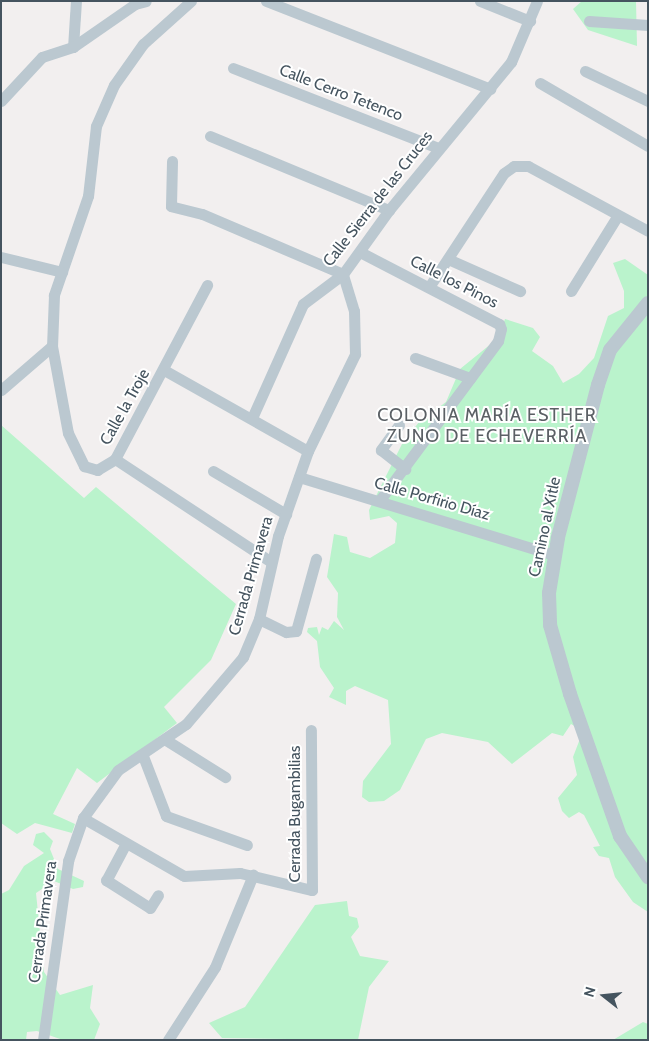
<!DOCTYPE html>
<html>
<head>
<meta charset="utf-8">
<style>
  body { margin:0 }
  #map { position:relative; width:649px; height:1041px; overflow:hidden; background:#f2efef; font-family:Cabin,sans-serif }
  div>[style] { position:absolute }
  .green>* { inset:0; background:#baf3cc }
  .minor>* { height:11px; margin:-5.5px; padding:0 5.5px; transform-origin:5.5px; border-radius:5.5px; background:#bbc8d0 }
  .tertiary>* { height:14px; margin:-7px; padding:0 7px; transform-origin:7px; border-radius:7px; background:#bbc8d0 }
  span { translate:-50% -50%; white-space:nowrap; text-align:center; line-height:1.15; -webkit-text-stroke:4px #fff; paint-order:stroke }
  .street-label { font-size:16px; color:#45545f }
  .neighbourhood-label { font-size:18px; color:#5b6065; letter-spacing:1px }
  .frame { position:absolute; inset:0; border:2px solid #45545f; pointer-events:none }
  .north { position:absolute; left:579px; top:971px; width:50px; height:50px; -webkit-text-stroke:4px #fff; paint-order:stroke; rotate:286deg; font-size:14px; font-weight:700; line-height:20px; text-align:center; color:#45545f }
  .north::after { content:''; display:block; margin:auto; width:18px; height:22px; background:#45545f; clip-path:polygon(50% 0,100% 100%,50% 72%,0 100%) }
</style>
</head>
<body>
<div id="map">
  <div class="green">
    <div style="clip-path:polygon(582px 1px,636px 1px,637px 46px,588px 30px,573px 9px)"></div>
    <div style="clip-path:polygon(625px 259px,648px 275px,648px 912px,633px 902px,615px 877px,609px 858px,599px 856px,593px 847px,600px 846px,584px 815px,579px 812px,569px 818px,562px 811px,558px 798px,577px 775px,573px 757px,583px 731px,571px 724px,563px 736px,552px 733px,512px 764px,488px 742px,442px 733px,426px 739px,400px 790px,384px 801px,369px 802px,362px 797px,363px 781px,391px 744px,388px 700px,355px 686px,346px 691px,346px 705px,329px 697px,334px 688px,320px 667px,317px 641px,307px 632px,308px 628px,317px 627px,319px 635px,322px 627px,328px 630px,334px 621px,344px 630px,337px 617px,338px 593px,327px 577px,334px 534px,347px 537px,350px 552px,370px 558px,395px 543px,397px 523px,389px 516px,370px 520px,369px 510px,402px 444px,419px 422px,446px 402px,460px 369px,497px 339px,505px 319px,533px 328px,540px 337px,532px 351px,553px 366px,563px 383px,579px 374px,594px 358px,608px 316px,624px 308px,624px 291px,613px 263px)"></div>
    <div style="clip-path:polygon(1px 425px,84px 498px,96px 487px,236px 604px,211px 660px,164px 707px,177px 723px,97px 783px,77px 768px,53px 814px,75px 824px,72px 833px,35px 823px,17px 834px,1px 823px)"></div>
    <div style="clip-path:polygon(44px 832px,53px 841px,50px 849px,58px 869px,84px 881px,83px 887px,73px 889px,54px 881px,36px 893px,44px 972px,60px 995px,93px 985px,90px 1008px,100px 1024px,94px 1040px,63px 1040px,37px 1031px,27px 1032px,26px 1040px,1px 1040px,1px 894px,9px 890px,24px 866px,44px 853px,33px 845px,36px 834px)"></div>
    <div style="clip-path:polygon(347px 901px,349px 916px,357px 918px,359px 927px,351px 937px,360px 956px,389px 961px,369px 987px,358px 1040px,222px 1038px,209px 1023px,245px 1007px,315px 905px)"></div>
    <div style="clip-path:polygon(643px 1022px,648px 1024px,648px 1040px,613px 1040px)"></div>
  </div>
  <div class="minor">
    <div style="left:191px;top:1px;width:64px;rotate:138.1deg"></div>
    <div style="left:143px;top:44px;width:50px;rotate:125.3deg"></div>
    <div style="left:114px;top:85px;width:45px;rotate:113.7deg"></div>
    <div style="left:96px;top:126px;width:70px;rotate:96.5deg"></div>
    <div style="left:88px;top:196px;width:105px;rotate:109deg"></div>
    <div style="left:54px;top:295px;width:51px;rotate:92.2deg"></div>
    <div style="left:52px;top:346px;width:88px;rotate:79.6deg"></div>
    <div style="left:68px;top:433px;width:37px;rotate:64deg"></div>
    <div style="left:84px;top:466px;width:14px;rotate:17deg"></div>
    <div style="left:97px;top:470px;width:21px;rotate:-31deg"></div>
    <div style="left:115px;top:459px;width:187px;rotate:33.4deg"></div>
    <div style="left:266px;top:1px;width:241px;rotate:21.4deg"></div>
    <div style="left:480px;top:1px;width:54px;rotate:21.8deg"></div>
    <div style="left:589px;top:21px;width:59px;rotate:3.9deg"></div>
    <div style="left:73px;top:47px;width:46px;rotate:-86.3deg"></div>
    <div style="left:233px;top:68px;width:220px;rotate:21.3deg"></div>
    <div style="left:585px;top:71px;width:70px;rotate:25.5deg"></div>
    <div style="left:540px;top:83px;width:125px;rotate:30.3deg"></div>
    <div style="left:1px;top:101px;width:60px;rotate:-47deg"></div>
    <div style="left:42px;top:57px;width:33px;rotate:-18deg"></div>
    <div style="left:73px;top:47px;width:75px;rotate:-34.7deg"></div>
    <div style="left:135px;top:4px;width:11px;rotate:-15deg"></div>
    <div style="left:210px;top:136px;width:194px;rotate:22.5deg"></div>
    <div style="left:360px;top:252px;width:157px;rotate:27.4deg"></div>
    <div style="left:499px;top:324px;width:5px;rotate:68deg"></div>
    <div style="left:501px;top:329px;width:12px;rotate:104deg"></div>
    <div style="left:498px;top:341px;width:199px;rotate:126.6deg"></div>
    <div style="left:1px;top:257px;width:63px;rotate:13.8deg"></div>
    <div style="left:448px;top:259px;width:79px;rotate:24deg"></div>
    <div style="left:429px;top:287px;width:136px;rotate:-56.7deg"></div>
    <div style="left:504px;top:173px;width:12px;rotate:-35deg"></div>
    <div style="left:514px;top:166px;width:14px"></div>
    <div style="left:528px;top:166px;width:136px;rotate:28.4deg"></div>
    <div style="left:571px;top:291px;width:89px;rotate:-58.3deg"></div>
    <div style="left:415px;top:358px;width:59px;rotate:20deg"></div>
    <div style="left:164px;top:370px;width:165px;rotate:29.4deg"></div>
    <div style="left:1px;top:390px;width:67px;rotate:-40.8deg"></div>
    <div style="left:252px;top:418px;width:125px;rotate:-65.9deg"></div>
    <div style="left:303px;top:304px;width:50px;rotate:-36.9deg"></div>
    <div style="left:343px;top:274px;width:79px;rotate:-54.3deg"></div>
    <div style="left:389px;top:210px;width:192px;rotate:-50.5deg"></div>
    <div style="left:511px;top:62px;width:66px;rotate:-66.9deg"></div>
    <div style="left:399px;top:425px;width:31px;rotate:126deg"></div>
    <div style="left:381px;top:450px;width:31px;rotate:38deg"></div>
    <div style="left:115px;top:459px;width:197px;rotate:-62.1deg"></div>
    <div style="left:213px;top:471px;width:85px;rotate:30.5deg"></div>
    <div style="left:299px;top:477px;width:267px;rotate:17deg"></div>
    <div style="left:259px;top:619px;width:30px;rotate:26deg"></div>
    <div style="left:286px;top:632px;width:10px;rotate:-6deg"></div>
    <div style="left:296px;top:631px;width:75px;rotate:-74.5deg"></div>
    <div style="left:166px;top:740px;width:70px;rotate:32.1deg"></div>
    <div style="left:143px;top:756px;width:64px;rotate:69deg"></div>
    <div style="left:166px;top:816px;width:86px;rotate:19.7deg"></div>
    <div style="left:83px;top:818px;width:116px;rotate:29.9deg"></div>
    <div style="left:184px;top:876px;width:56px;rotate:-3.1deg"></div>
    <div style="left:240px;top:873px;width:74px;rotate:13.3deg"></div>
    <div style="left:312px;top:890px;width:160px;rotate:-90.4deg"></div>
    <div style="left:125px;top:845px;width:40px;rotate:118deg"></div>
    <div style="left:106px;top:880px;width:52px;rotate:32.5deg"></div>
    <div style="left:150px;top:908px;width:15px;rotate:-58deg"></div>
    <div style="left:43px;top:1040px;width:181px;rotate:-82deg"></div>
    <div style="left:68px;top:861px;width:46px;rotate:-70.8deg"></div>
    <div style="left:83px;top:818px;width:59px;rotate:-53.9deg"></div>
    <div style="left:118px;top:770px;width:82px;rotate:-34.1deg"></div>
    <div style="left:186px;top:724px;width:88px;rotate:-49.6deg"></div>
    <div style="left:243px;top:657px;width:41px;rotate:-67.2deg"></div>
    <div style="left:259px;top:619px;width:85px;rotate:-77.1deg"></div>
    <div style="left:278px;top:536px;width:90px;rotate:-70.6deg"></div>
    <div style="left:308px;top:451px;width:108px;rotate:-64.1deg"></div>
    <div style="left:355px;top:354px;width:43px;rotate:-91.3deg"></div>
    <div style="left:354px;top:311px;width:39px;rotate:-107deg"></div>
    <div style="left:343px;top:274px;width:153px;rotate:-156.9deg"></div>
    <div style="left:202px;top:214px;width:32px;rotate:-166deg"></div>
    <div style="left:171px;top:206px;width:45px;rotate:-88.7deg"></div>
    <div style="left:168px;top:1040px;width:87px;rotate:-57.2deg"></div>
    <div style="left:215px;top:967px;width:100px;rotate:-67.6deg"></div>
  </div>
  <div class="tertiary">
    <div style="left:648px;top:303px;width:60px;rotate:129deg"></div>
    <div style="left:610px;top:350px;width:37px;rotate:109deg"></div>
    <div style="left:598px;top:385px;width:158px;rotate:104.7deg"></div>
    <div style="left:558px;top:538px;width:56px;rotate:99.3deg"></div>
    <div style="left:549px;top:593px;width:32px;rotate:88deg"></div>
    <div style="left:550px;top:625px;width:72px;rotate:73.8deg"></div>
    <div style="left:570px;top:694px;width:151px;rotate:70.6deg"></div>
    <div style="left:620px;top:836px;width:50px;rotate:55.7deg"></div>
  </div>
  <div class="street-label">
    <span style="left:341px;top:93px;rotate:21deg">Calle Cerro Tetenco</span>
    <span style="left:378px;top:199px;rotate:-52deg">Calle Sierra de las Cruces</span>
    <span style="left:454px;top:282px;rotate:27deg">Calle los Pinos</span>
    <span style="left:125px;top:407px;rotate:-61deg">Calle la Troje</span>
    <span style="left:432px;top:499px;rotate:16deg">Calle Porfirio Díaz</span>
    <span style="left:545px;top:527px;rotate:-78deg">Camino al Xitle</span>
    <span style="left:251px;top:576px;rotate:-74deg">Cerrada Primavera</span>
    <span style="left:295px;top:814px;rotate:-90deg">Cerrada Bugambilias</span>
    <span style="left:43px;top:922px;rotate:-82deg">Cerrada Primavera</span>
  </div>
  <div class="neighbourhood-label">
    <span style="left:487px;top:426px">COLONIA MARÍA ESTHER<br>ZUNO DE ECHEVERRÍA</span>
  </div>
  <div class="frame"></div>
  <div class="north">N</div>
</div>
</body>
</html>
